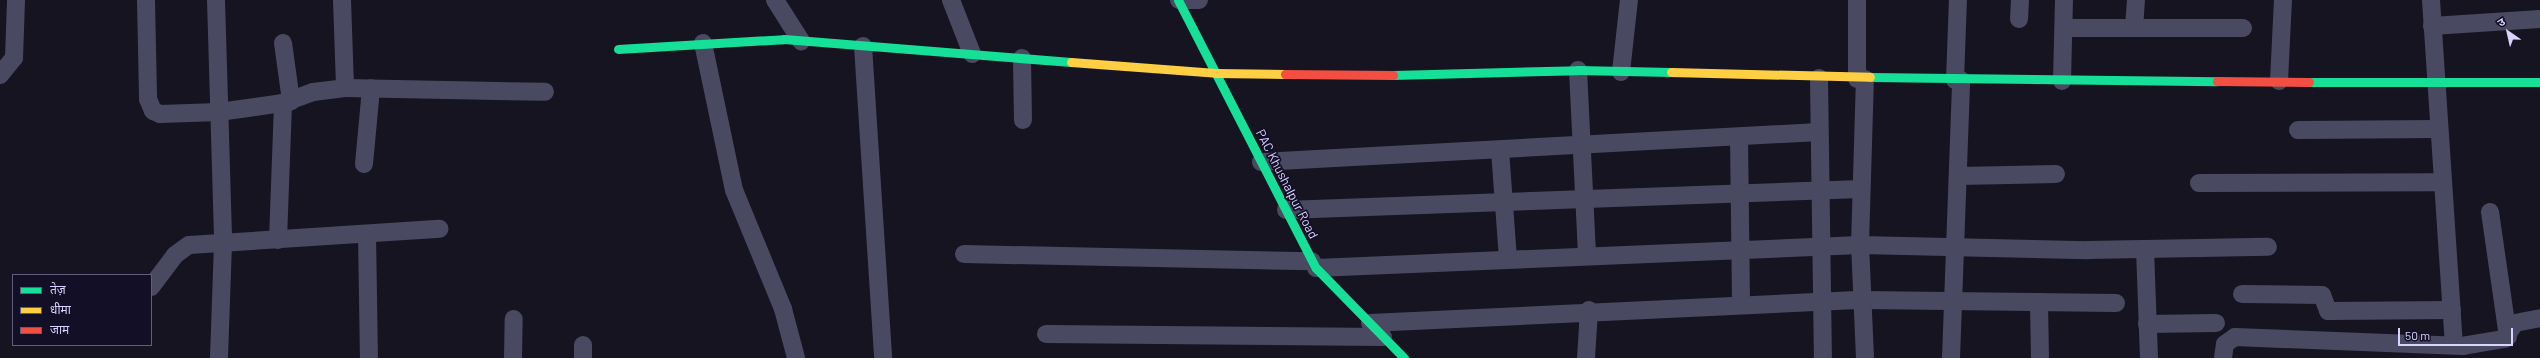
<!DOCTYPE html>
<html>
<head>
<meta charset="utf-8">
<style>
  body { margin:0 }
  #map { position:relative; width:2540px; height:358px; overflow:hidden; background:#161421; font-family:Barlow,"Noto Sans Devanagari",sans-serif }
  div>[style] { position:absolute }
  .street>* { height:18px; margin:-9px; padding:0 9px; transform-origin:9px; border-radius:9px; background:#4a4962 }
  .fast>* { height:9px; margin:-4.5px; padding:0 4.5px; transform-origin:4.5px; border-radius:4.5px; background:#16e098 }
  .slow>* { height:9px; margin:-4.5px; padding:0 4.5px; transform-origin:4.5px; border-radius:4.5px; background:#ffcf43 }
  .jam>* { height:9px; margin:-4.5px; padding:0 4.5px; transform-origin:4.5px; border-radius:4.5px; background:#f24e42 }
  span { translate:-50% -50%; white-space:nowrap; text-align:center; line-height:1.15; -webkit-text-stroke:3.5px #130f26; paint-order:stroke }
  .street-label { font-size:13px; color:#d9d4ff }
  .legend { position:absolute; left:12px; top:274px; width:140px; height:72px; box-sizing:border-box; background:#130f26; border:1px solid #625e7d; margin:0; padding:5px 7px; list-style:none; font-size:12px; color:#d9d4ff }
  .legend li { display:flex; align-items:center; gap:8px; height:20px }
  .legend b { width:20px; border:1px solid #625e7d }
  .north { position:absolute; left:2488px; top:12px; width:40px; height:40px; -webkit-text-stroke:3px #130f26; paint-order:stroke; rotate:326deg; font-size:11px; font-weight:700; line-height:16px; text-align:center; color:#d9d4ff }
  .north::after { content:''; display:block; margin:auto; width:14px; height:18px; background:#d9d4ff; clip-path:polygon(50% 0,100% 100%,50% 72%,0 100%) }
  .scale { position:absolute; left:2398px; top:328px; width:115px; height:18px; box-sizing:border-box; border:2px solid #d9d4ff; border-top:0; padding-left:5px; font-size:12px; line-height:14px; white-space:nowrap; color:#d9d4ff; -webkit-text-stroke:3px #130f26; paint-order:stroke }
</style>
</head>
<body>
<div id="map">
  <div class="street">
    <div style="left:146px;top:0;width:99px;rotate:88.8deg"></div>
    <div style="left:148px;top:99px;width:13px;rotate:67deg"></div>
    <div style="left:153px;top:111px;width:8px;rotate:23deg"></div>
    <div style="left:160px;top:114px;width:59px;rotate:-1.9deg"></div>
    <div style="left:219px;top:112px;width:65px;rotate:-8deg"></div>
    <div style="left:283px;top:103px;width:32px;rotate:-20deg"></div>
    <div style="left:313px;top:92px;width:32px;rotate:-7deg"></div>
    <div style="left:345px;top:88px;width:200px;rotate:1.1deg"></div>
    <div style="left:216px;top:0;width:243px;rotate:88.3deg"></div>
    <div style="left:223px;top:243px;width:115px;rotate:92deg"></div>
    <div style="left:342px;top:0;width:88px;rotate:88deg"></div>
    <div style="left:775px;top:0;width:49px;rotate:57.6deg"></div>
    <div style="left:951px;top:0;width:58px;rotate:68.7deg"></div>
    <div style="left:1179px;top:0;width:20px"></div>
    <div style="left:1857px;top:0;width:79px;rotate:90deg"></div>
    <div style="left:2431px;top:0;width:346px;rotate:86.2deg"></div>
    <div style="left:2019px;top:19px;width:19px;rotate:-87deg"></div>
    <div style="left:2432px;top:26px;width:108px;rotate:-3.7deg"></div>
    <div style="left:2064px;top:28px;width:179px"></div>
    <div style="left:2134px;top:28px;width:28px;rotate:-86deg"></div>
    <div style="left:283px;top:43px;width:59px;rotate:82.1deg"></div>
    <div style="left:703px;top:43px;width:150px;rotate:78.1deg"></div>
    <div style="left:734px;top:190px;width:129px;rotate:67.6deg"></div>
    <div style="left:783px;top:309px;width:51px;rotate:75.1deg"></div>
    <div style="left:863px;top:46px;width:313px;rotate:86.3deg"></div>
    <div style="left:1022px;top:58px;width:62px;rotate:89.1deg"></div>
    <div style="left:1578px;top:70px;width:184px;rotate:87.2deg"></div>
    <div style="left:1621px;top:72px;width:72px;rotate:-83.7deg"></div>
    <div style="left:0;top:75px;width:22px;rotate:-51deg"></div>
    <div style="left:14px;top:58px;width:58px;rotate:-88deg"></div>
    <div style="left:1819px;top:78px;width:280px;rotate:89.2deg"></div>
    <div style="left:1955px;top:80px;width:80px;rotate:-87.9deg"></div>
    <div style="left:2062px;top:81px;width:81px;rotate:-88.6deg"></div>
    <div style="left:2279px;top:81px;width:81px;rotate:-87.2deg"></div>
    <div style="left:2298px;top:130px;width:140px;rotate:-0.4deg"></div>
    <div style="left:1739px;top:138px;width:166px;rotate:89.3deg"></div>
    <div style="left:1500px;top:150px;width:108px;rotate:85.8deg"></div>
    <div style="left:1261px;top:162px;width:558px;rotate:-3.08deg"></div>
    <div style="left:364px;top:164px;width:76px;rotate:-84.7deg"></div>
    <div style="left:1958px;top:176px;width:98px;rotate:-1.2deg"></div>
    <div style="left:2199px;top:183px;width:243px;rotate:-0.2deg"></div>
    <div style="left:1286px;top:210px;width:575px;rotate:-2.09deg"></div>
    <div style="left:2490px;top:212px;width:126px;rotate:81.8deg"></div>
    <div style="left:367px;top:234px;width:124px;rotate:89.1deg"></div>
    <div style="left:278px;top:240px;width:137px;rotate:-87.9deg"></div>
    <div style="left:2145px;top:249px;width:109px;rotate:87.9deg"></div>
    <div style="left:964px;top:254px;width:348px;rotate:1.2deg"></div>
    <div style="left:1316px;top:268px;width:544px;rotate:-2.42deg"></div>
    <div style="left:1860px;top:245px;width:228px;rotate:1.3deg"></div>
    <div style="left:2088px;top:250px;width:180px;rotate:-1deg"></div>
    <div style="left:151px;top:287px;width:40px;rotate:-53deg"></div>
    <div style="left:175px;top:255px;width:17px;rotate:-36deg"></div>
    <div style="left:189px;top:245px;width:251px;rotate:-3.7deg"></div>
    <div style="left:2242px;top:294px;width:80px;rotate:0.7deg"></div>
    <div style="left:2322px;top:295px;width:17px;rotate:69deg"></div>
    <div style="left:2328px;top:311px;width:124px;rotate:-0.5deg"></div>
    <div style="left:2039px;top:302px;width:56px;rotate:89deg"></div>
    <div style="left:1370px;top:323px;width:493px;rotate:-2.7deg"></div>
    <div style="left:1862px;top:300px;width:254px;rotate:0.7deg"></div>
    <div style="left:2147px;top:324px;width:69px;rotate:-0.8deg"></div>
    <div style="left:1046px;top:334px;width:337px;rotate:0.5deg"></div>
    <div style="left:583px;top:345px;width:13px;rotate:90deg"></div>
    <div style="left:513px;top:358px;width:39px;rotate:-89deg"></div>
    <div style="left:1586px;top:358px;width:48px;rotate:-86.4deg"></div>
    <div style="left:1865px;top:358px;width:113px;rotate:-92.5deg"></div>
    <div style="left:1860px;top:245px;width:166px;rotate:-88.3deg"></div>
    <div style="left:1951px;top:358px;width:278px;rotate:-87.9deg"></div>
    <div style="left:2223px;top:358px;width:14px;rotate:-82deg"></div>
    <div style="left:2225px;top:344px;width:12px;rotate:-35deg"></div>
    <div style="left:2235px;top:337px;width:227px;rotate:2.3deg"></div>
    <div style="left:2462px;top:346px;width:43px;rotate:-9.5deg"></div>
    <div style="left:2504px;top:339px;width:19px;rotate:-55deg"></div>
    <div style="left:2515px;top:323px;width:25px;rotate:-11deg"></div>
  </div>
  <div class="fast">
    <div style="left:1178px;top:0;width:301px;rotate:62.8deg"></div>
    <div style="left:1316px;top:268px;width:126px;rotate:45.6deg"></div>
    <div style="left:618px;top:49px;width:166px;rotate:-3.4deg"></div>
    <div style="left:784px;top:39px;width:288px;rotate:4.6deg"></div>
    <div style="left:1393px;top:75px;width:185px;rotate:-1.5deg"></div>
    <div style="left:1578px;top:70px;width:93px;rotate:1.2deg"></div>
    <div style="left:1870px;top:77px;width:347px;rotate:0.7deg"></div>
    <div style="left:2309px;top:82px;width:231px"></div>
  </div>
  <div class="slow">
    <div style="left:1071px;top:62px;width:145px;rotate:4.3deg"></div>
    <div style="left:1216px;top:73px;width:69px;rotate:0.8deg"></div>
    <div style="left:1671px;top:72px;width:199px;rotate:1.4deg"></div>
  </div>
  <div class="jam">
    <div style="left:1285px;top:74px;width:108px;rotate:0.5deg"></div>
    <div style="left:2217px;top:81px;width:92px;rotate:0.6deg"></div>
  </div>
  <div class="street-label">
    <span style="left:1287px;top:184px;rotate:63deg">PAC Khushalpur Road</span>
  </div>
  <ul class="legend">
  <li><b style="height:5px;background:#16e098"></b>तेज़</li>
  <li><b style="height:5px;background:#ffcf43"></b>धीमा</li>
  <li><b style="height:5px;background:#f24e42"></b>जाम</li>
  </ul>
  <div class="north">उ</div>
  <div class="scale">50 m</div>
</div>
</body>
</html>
